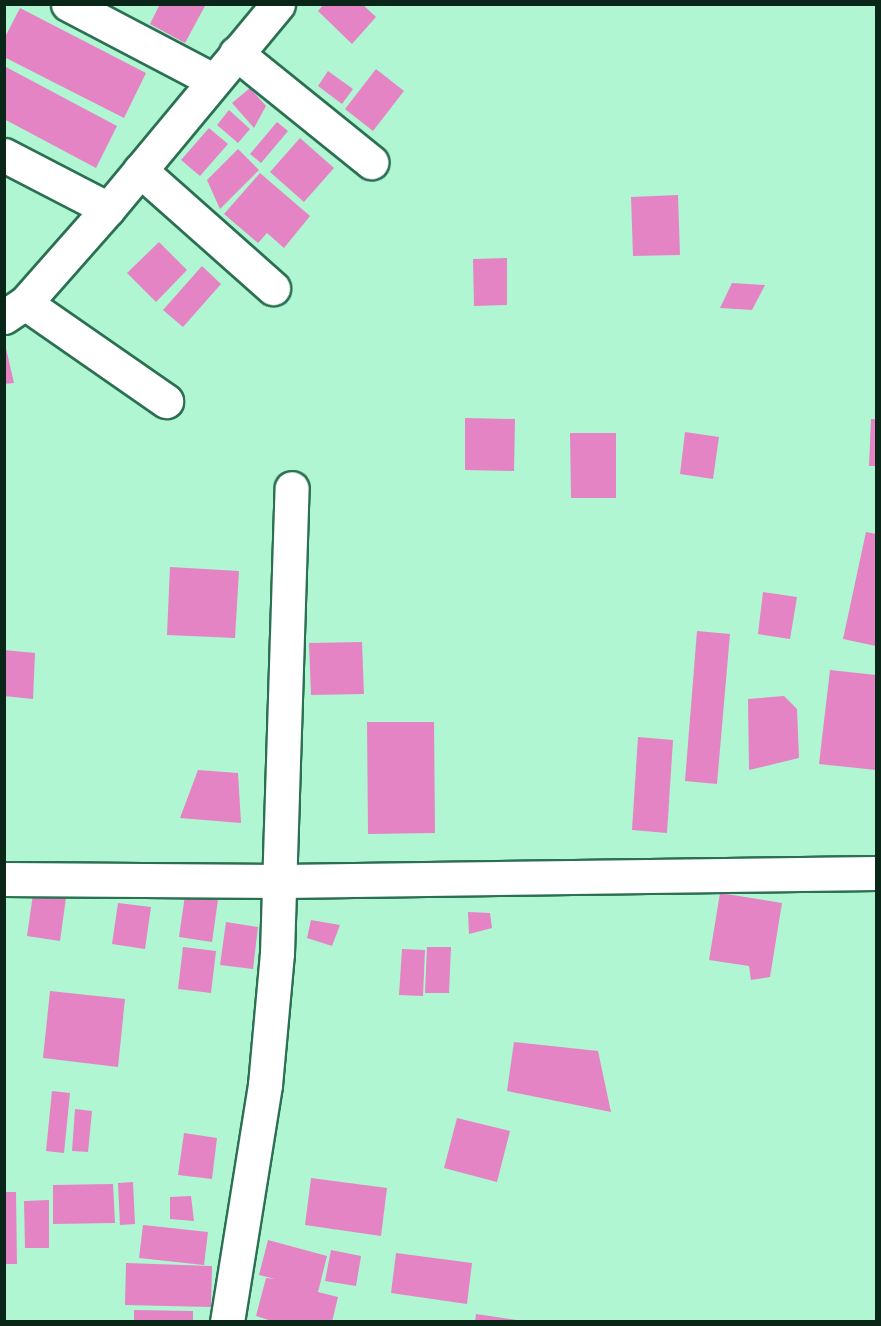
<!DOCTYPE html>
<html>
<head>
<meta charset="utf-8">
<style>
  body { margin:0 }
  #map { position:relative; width:881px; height:1326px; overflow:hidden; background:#b0f6d2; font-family:"Golos Text",sans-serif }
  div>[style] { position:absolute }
  .building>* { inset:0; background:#e584c4 }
  .roads { filter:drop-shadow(2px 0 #2b7052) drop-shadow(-2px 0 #2b7052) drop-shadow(0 2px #2b7052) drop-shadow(0 -2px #2b7052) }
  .street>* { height:33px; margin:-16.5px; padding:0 16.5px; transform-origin:16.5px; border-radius:16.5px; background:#fff }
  span { translate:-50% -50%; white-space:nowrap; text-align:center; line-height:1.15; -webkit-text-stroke:6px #d4fce6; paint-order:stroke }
  .frame { position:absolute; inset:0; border:6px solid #092619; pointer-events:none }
</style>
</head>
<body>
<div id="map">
  <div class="building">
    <div style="clip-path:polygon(160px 4px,206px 4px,185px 43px,150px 24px)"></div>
    <div style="clip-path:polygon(324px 4px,362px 4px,376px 17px,352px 44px,318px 11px)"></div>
    <div style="clip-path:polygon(20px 8px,146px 73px,124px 118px,4px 57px,4px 39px)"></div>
    <div style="clip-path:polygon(4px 66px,117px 126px,96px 168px,4px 119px)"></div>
    <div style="clip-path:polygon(376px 69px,404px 91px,373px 131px,345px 109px)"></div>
    <div style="clip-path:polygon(328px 71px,353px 89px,342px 104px,318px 86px)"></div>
    <div style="clip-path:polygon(250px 88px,266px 106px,254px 128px,232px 103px)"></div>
    <div style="clip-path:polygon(229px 110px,250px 129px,238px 143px,217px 125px)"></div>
    <div style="clip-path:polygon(277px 122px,288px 131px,261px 163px,250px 154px)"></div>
    <div style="clip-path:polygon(209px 128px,228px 144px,200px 176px,181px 160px)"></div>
    <div style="clip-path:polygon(300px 138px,334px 168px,304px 202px,270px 172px)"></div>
    <div style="clip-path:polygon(238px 149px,259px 170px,220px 209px,207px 180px)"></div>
    <div style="clip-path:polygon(260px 173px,310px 216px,284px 248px,267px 233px,258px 243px,224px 214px)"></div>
    <div style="clip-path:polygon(678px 195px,680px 255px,633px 256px,631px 197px)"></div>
    <div style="clip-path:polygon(159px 242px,187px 270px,156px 302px,127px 273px)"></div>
    <div style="clip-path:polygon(507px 258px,507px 305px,474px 306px,473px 259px)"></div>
    <div style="clip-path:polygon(202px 266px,221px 284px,183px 327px,163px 310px)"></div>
    <div style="clip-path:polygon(732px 283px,765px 285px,752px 310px,720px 308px)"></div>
    <div style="clip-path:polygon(4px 340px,14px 383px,4px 384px)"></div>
    <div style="clip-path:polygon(465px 418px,515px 419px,514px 471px,465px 470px)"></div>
    <div style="clip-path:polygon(871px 419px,876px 419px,876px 466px,869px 466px)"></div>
    <div style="clip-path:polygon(685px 432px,719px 437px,713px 479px,680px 474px)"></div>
    <div style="clip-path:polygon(570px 433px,616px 433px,616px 498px,571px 498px)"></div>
    <div style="clip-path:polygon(866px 532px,876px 534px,876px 646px,843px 639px)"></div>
    <div style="clip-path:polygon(170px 567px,239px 571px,235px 638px,167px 635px)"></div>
    <div style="clip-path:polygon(763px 592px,797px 597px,790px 639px,758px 634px)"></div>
    <div style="clip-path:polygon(697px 631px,730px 634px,717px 784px,685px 781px)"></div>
    <div style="clip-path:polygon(362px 642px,364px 694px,311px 695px,309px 643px)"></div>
    <div style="clip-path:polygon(4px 650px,35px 653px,33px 699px,4px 696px)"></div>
    <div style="clip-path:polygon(830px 670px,876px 675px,876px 770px,819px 764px)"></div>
    <div style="clip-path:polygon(784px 696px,797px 709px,799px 758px,749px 770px,748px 699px)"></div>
    <div style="clip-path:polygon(367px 722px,434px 722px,435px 833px,368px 834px)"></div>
    <div style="clip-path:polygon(638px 737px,673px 740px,667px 833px,632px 830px)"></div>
    <div style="clip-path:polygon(198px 770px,238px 773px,241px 823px,180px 818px)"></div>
    <div style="clip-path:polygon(720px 893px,782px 903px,770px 977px,751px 980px,749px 966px,709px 960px)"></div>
    <div style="clip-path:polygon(33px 894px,66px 898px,60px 941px,27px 936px)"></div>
    <div style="clip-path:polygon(185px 895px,218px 900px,212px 942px,179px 937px)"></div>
    <div style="clip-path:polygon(118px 903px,151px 907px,145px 949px,112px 944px)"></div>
    <div style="clip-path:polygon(468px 912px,490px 913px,492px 928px,469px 934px)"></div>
    <div style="clip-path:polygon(311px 920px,340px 925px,332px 946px,307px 938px)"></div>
    <div style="clip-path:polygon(226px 922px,258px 927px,253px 969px,220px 965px)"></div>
    <div style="clip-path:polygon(183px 947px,216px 951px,211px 993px,178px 989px)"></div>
    <div style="clip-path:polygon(427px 947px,451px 947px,449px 993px,425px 993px)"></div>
    <div style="clip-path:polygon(402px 949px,425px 950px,423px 996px,399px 995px)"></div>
    <div style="clip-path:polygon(50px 991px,125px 999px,118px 1067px,43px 1058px)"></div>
    <div style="clip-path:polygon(514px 1042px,598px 1051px,611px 1112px,507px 1091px)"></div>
    <div style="clip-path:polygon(52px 1091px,70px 1093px,64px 1153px,46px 1151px)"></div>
    <div style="clip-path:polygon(75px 1109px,92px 1111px,88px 1152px,72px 1151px)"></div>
    <div style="clip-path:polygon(457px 1118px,510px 1131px,497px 1182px,444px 1168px)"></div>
    <div style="clip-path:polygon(184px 1133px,217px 1138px,212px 1179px,178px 1175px)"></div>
    <div style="clip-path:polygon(311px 1178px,387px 1188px,381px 1236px,305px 1225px)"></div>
    <div style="clip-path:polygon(133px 1182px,135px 1224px,120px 1225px,118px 1183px)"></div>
    <div style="clip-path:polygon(113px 1184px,115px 1223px,53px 1224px,53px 1185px)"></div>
    <div style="clip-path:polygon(4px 1192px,16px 1192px,17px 1264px,4px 1264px)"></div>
    <div style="clip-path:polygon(191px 1196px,194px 1221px,170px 1219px,170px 1197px)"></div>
    <div style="clip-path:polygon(49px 1200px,49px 1248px,25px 1248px,24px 1201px)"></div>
    <div style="clip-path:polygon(143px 1225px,208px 1232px,204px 1265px,139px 1258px)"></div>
    <div style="clip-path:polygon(268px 1240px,327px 1256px,318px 1292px,338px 1297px,332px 1322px,275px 1322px,256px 1316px,266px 1278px,275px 1279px,259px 1275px)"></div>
    <div style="clip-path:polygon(331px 1250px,361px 1256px,356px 1286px,325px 1281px)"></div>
    <div style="clip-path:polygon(396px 1253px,472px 1263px,467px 1304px,391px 1293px)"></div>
    <div style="clip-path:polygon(126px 1263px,212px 1266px,211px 1307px,125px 1305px)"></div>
    <div style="clip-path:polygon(134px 1310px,193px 1311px,193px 1322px,134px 1322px)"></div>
    <div style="clip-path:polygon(476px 1314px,517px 1320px,517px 1322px,475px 1322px)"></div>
  </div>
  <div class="roads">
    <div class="street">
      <div style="left:68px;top:4px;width:164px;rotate:27.7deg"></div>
      <div style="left:236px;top:53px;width:174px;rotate:38.9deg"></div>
      <div style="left:4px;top:155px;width:117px;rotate:27.4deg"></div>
      <div style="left:140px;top:170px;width:178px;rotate:41.6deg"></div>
      <div style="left:25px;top:303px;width:172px;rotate:34.8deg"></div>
      <div style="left:4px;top:317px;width:25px;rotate:-34deg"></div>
      <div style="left:25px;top:303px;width:125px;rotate:-48.6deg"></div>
      <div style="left:108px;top:209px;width:266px;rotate:-50.3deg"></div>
      <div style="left:4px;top:879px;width:278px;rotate:0.4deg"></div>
      <div style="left:282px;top:881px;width:594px;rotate:-0.77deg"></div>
      <div style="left:227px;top:1322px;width:240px;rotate:-80.9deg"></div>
      <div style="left:265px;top:1085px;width:133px;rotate:-84.8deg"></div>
      <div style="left:277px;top:953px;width:465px;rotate:-88.2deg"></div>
    </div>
  </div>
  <div class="frame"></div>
</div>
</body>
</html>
